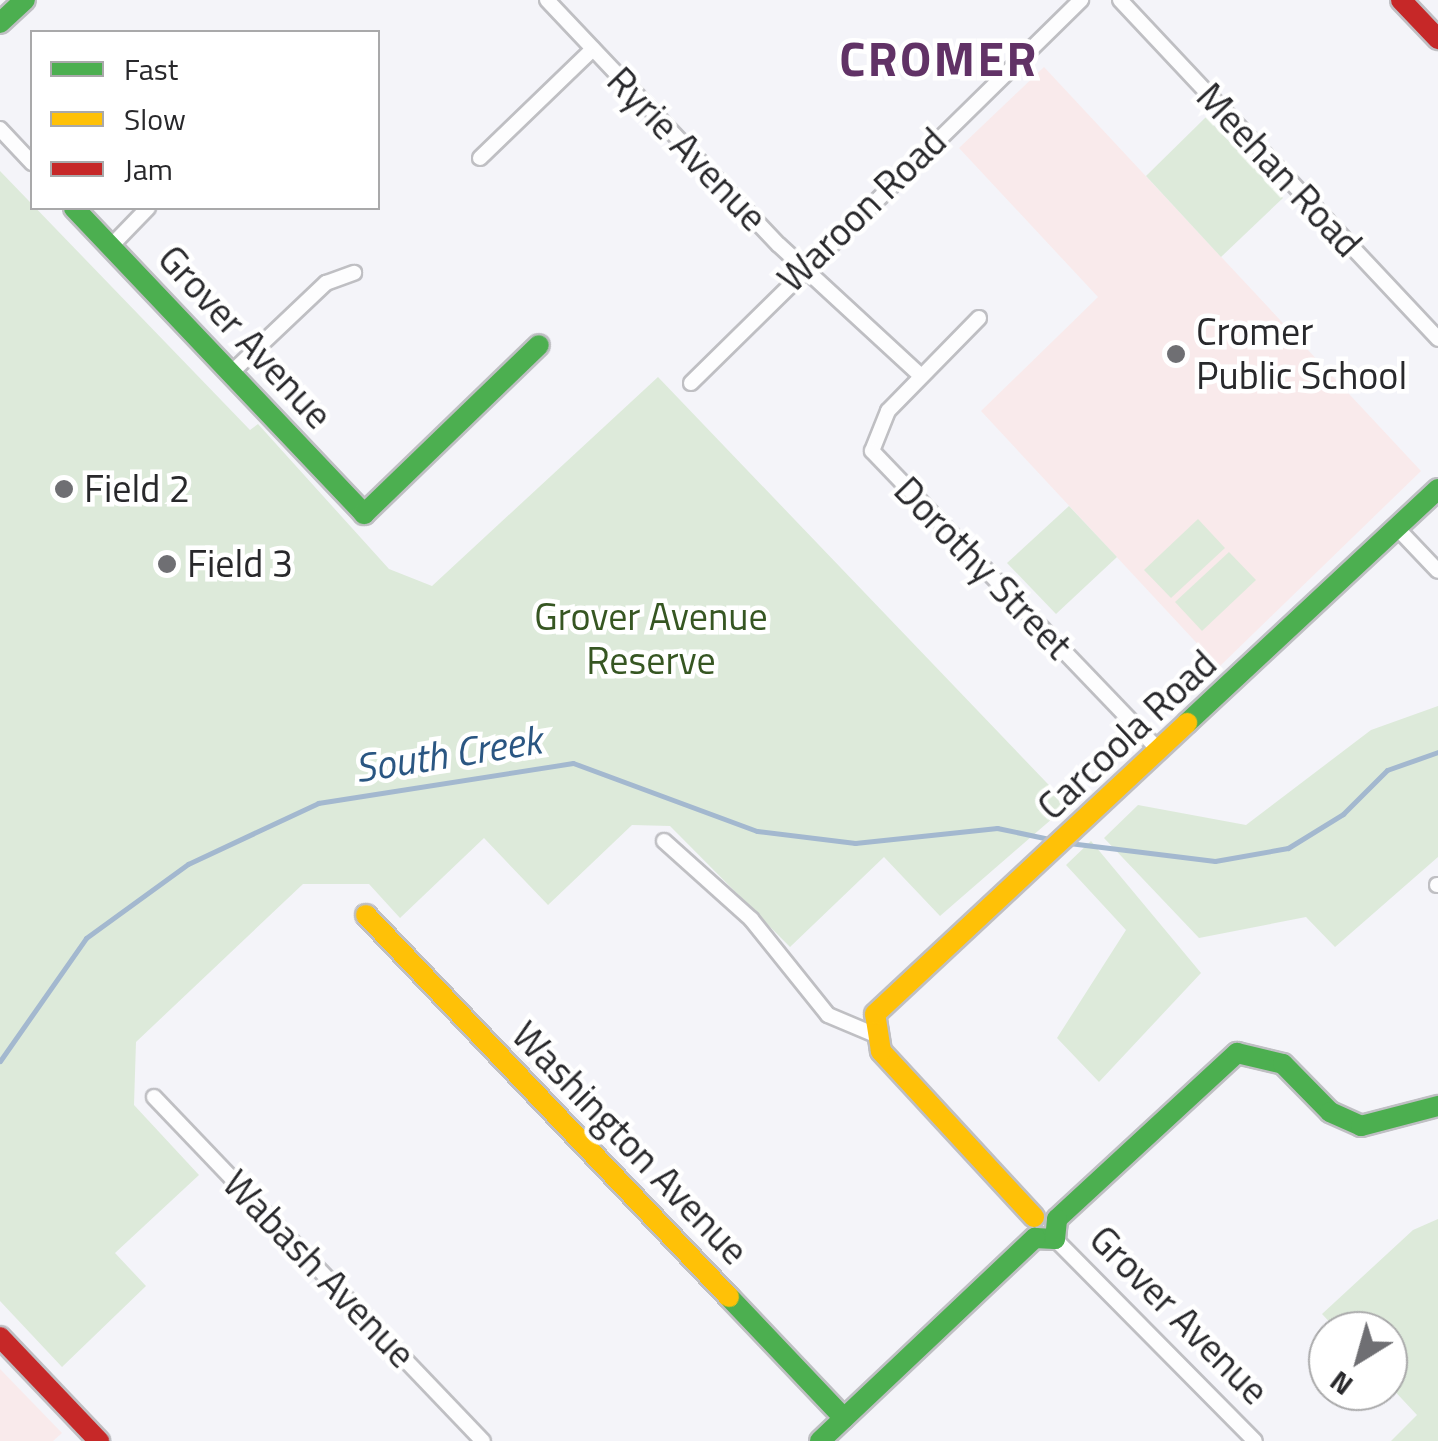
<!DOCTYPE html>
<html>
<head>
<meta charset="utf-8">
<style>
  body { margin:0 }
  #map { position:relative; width:1438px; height:1441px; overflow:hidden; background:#f4f4f9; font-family:"Titillium Web",sans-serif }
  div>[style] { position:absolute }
  .education>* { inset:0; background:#f9eaeb }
  .green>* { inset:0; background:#ddeada }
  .stream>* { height:5px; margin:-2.5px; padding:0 2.5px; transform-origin:2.5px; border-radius:2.5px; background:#a3b8cf }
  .roads { filter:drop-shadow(2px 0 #bfbfc3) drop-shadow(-2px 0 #bfbfc3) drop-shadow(0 2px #bfbfc3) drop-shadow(0 -2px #bfbfc3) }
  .street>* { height:14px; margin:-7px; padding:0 7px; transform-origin:7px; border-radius:7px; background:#fdfdfe }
  .fast>* { height:20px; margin:-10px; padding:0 10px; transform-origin:10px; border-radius:10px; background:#4caf50 }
  .slow>* { height:20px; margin:-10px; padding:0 10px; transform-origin:10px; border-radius:10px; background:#ffc107 }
  .jam>* { height:20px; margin:-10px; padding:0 10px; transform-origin:10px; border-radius:10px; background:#c62828 }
  .dots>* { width:28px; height:28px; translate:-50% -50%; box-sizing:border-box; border:5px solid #fff; border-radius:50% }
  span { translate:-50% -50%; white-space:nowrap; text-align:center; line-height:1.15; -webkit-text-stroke:9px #fff; paint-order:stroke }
  .street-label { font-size:38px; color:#28282b }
  .poi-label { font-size:38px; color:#28282b }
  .left { translate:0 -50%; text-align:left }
  .park-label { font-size:38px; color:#365622 }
  .water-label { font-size:40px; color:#2a5682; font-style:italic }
  .district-label { font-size:48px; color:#613266; font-weight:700; letter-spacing:2.5px }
  .legend { position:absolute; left:30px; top:30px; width:350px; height:180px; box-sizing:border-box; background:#fff; border:2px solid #a9a9aa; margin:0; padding:12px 18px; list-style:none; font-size:30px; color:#28282b }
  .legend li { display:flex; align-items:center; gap:20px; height:50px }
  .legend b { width:50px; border:2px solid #a9a9aa }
  .north { position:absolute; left:1308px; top:1311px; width:100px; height:100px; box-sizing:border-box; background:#fff; border:2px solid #a9a9aa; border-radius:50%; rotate:217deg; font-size:28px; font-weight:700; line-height:40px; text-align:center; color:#28282b }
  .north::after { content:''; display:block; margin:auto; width:35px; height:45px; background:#6f6f73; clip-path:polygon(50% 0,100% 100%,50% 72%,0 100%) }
</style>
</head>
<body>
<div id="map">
  <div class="education">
    <div style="clip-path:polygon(1044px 67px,1421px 471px,1219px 667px,981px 411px,1098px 297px,959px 148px)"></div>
    <div style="clip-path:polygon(0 1369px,62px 1433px,53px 1441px,0 1441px)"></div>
  </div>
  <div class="green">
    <div style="clip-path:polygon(1206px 117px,1283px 198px,1221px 257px,1146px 176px)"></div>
    <div style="clip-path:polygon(0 171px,250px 430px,258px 424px,389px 569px,432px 586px,658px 377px,1068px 805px,940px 916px,884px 857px,790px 947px,670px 826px,632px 825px,548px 905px,484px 838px,400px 918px,369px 884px,303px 884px,136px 1042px,134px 1105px,199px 1175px,115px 1253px,146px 1286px,62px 1367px,0 1301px)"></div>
    <div style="clip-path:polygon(1069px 506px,1117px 557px,1056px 614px,1007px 563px)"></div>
    <div style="clip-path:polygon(1198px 519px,1225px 548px,1171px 598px,1144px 570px)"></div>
    <div style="clip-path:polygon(1229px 552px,1256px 580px,1202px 631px,1175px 602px)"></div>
    <div style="clip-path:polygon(1438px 706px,1438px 857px,1335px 947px,1306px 917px,1199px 938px,1104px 838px,1138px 805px,1246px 825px,1371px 730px)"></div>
    <div style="clip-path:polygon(1091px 841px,1201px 973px,1099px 1082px,1057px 1038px,1126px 930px,1066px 865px)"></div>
    <div style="clip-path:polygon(1438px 1219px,1438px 1441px,1391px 1441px,1417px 1415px,1388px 1384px,1388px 1331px,1338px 1331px,1322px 1314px,1413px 1230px)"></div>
  </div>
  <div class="stream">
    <div style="left:1069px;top:843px;width:147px;rotate:7deg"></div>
    <div style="left:1215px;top:861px;width:74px;rotate:-10.1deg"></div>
    <div style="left:1288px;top:848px;width:65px;rotate:-31.7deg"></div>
    <div style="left:1343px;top:814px;width:62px;rotate:-45deg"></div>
    <div style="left:1387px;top:770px;width:54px;rotate:-19.4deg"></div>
    <div style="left:0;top:1061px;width:150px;rotate:-55deg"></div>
    <div style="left:86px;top:938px;width:126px;rotate:-36deg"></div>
    <div style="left:188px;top:864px;width:144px;rotate:-25.1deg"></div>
    <div style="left:318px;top:803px;width:258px;rotate:-8.9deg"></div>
    <div style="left:573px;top:763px;width:196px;rotate:20.3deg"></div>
    <div style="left:757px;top:831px;width:99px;rotate:7deg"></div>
    <div style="left:855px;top:843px;width:143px;rotate:-6deg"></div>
    <div style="left:997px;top:828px;width:58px;rotate:11.9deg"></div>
  </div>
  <div class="roads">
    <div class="street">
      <div style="left:547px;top:0;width:337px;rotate:46.6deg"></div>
      <div style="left:779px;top:245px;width:192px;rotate:42.7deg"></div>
      <div style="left:1120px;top:0;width:465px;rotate:46.8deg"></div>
      <div style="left:0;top:129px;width:47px;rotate:46.7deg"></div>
      <div style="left:480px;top:158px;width:157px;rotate:-44deg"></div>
      <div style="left:111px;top:246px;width:53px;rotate:-45.8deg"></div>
      <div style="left:979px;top:318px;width:130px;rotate:134.4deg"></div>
      <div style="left:888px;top:411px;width:43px;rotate:111.8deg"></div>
      <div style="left:872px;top:451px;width:416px;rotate:46.2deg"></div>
      <div style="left:231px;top:373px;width:131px;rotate:-43.5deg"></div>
      <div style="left:326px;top:283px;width:30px;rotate:-20deg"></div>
      <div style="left:691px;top:383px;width:547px;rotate:-44.48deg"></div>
      <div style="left:1397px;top:528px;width:59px;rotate:46.4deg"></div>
      <div style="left:664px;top:841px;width:117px;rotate:41.9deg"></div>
      <div style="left:751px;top:919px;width:123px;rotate:51.3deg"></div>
      <div style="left:828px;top:1015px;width:49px;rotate:22.9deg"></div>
      <div style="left:1437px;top:885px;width:1px"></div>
      <div style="left:154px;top:1097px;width:476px;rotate:46.3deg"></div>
      <div style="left:1055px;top:1239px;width:284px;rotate:45.3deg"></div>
    </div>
    <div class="fast">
      <div style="left:0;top:23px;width:34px;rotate:-43deg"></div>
      <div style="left:74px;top:208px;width:422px;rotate:46.5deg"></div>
      <div style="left:364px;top:514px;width:243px;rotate:-44deg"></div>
      <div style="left:1187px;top:723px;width:343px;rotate:-43deg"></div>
      <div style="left:1057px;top:1219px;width:245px;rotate:-42.7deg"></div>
      <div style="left:1237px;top:1053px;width:47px;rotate:13.4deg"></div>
      <div style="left:1283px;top:1064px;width:67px;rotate:45.6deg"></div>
      <div style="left:1330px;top:1112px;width:34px;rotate:24deg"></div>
      <div style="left:1361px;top:1126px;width:80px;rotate:-14.6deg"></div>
      <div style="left:1035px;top:1238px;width:20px;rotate:3deg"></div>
      <div style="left:1055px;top:1239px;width:20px;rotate:-84deg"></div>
      <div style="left:729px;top:1297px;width:167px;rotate:46.5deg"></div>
      <div style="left:820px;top:1441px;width:296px;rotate:-43.4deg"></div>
    </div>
    <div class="slow">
      <div style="left:366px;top:915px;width:527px;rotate:46.46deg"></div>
      <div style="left:1034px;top:1217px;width:226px;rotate:-132.7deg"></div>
      <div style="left:881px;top:1051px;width:37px;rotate:-99deg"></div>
      <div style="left:875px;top:1014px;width:427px;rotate:-43deg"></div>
    </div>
    <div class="jam">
      <div style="left:1401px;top:0;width:54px;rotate:46.5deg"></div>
      <div style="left:0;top:1337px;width:144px;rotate:46.4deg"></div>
    </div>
  </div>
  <div class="dots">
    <div style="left:1176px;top:354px;background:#6f6f73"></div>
    <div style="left:64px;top:489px;background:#6f6f73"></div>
    <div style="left:167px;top:564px;background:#6f6f73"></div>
  </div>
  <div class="street-label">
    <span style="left:687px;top:149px;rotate:46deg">Ryrie Avenue</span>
    <span style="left:1279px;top:170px;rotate:47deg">Meehan Road</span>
    <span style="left:862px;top:210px;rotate:-44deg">Waroon Road</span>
    <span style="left:245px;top:337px;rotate:47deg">Grover Avenue</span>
    <span style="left:983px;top:568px;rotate:46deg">Dorothy Street</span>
    <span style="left:1127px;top:735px;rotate:-43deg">Carcoola Road</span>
    <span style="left:630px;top:1143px;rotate:46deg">Washington Avenue</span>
    <span style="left:319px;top:1269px;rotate:46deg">Wabash Avenue</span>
    <span style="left:1179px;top:1315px;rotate:45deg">Grover Avenue</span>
  </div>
  <div class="poi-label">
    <span class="left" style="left:1196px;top:354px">Cromer<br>Public School</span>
    <span class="left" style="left:84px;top:489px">Field 2</span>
    <span class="left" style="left:187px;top:564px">Field 3</span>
  </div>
  <div class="park-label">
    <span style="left:651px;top:639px">Grover Avenue<br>Reserve</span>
  </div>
  <div class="water-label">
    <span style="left:448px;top:754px;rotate:-9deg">South Creek</span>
  </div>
  <div class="district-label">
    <span style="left:939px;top:59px">CROMER</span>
  </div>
  <ul class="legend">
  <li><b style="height:12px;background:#4caf50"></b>Fast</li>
  <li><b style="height:12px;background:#ffc107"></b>Slow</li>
  <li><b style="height:12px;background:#c62828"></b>Jam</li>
  </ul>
  <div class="north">N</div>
</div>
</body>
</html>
